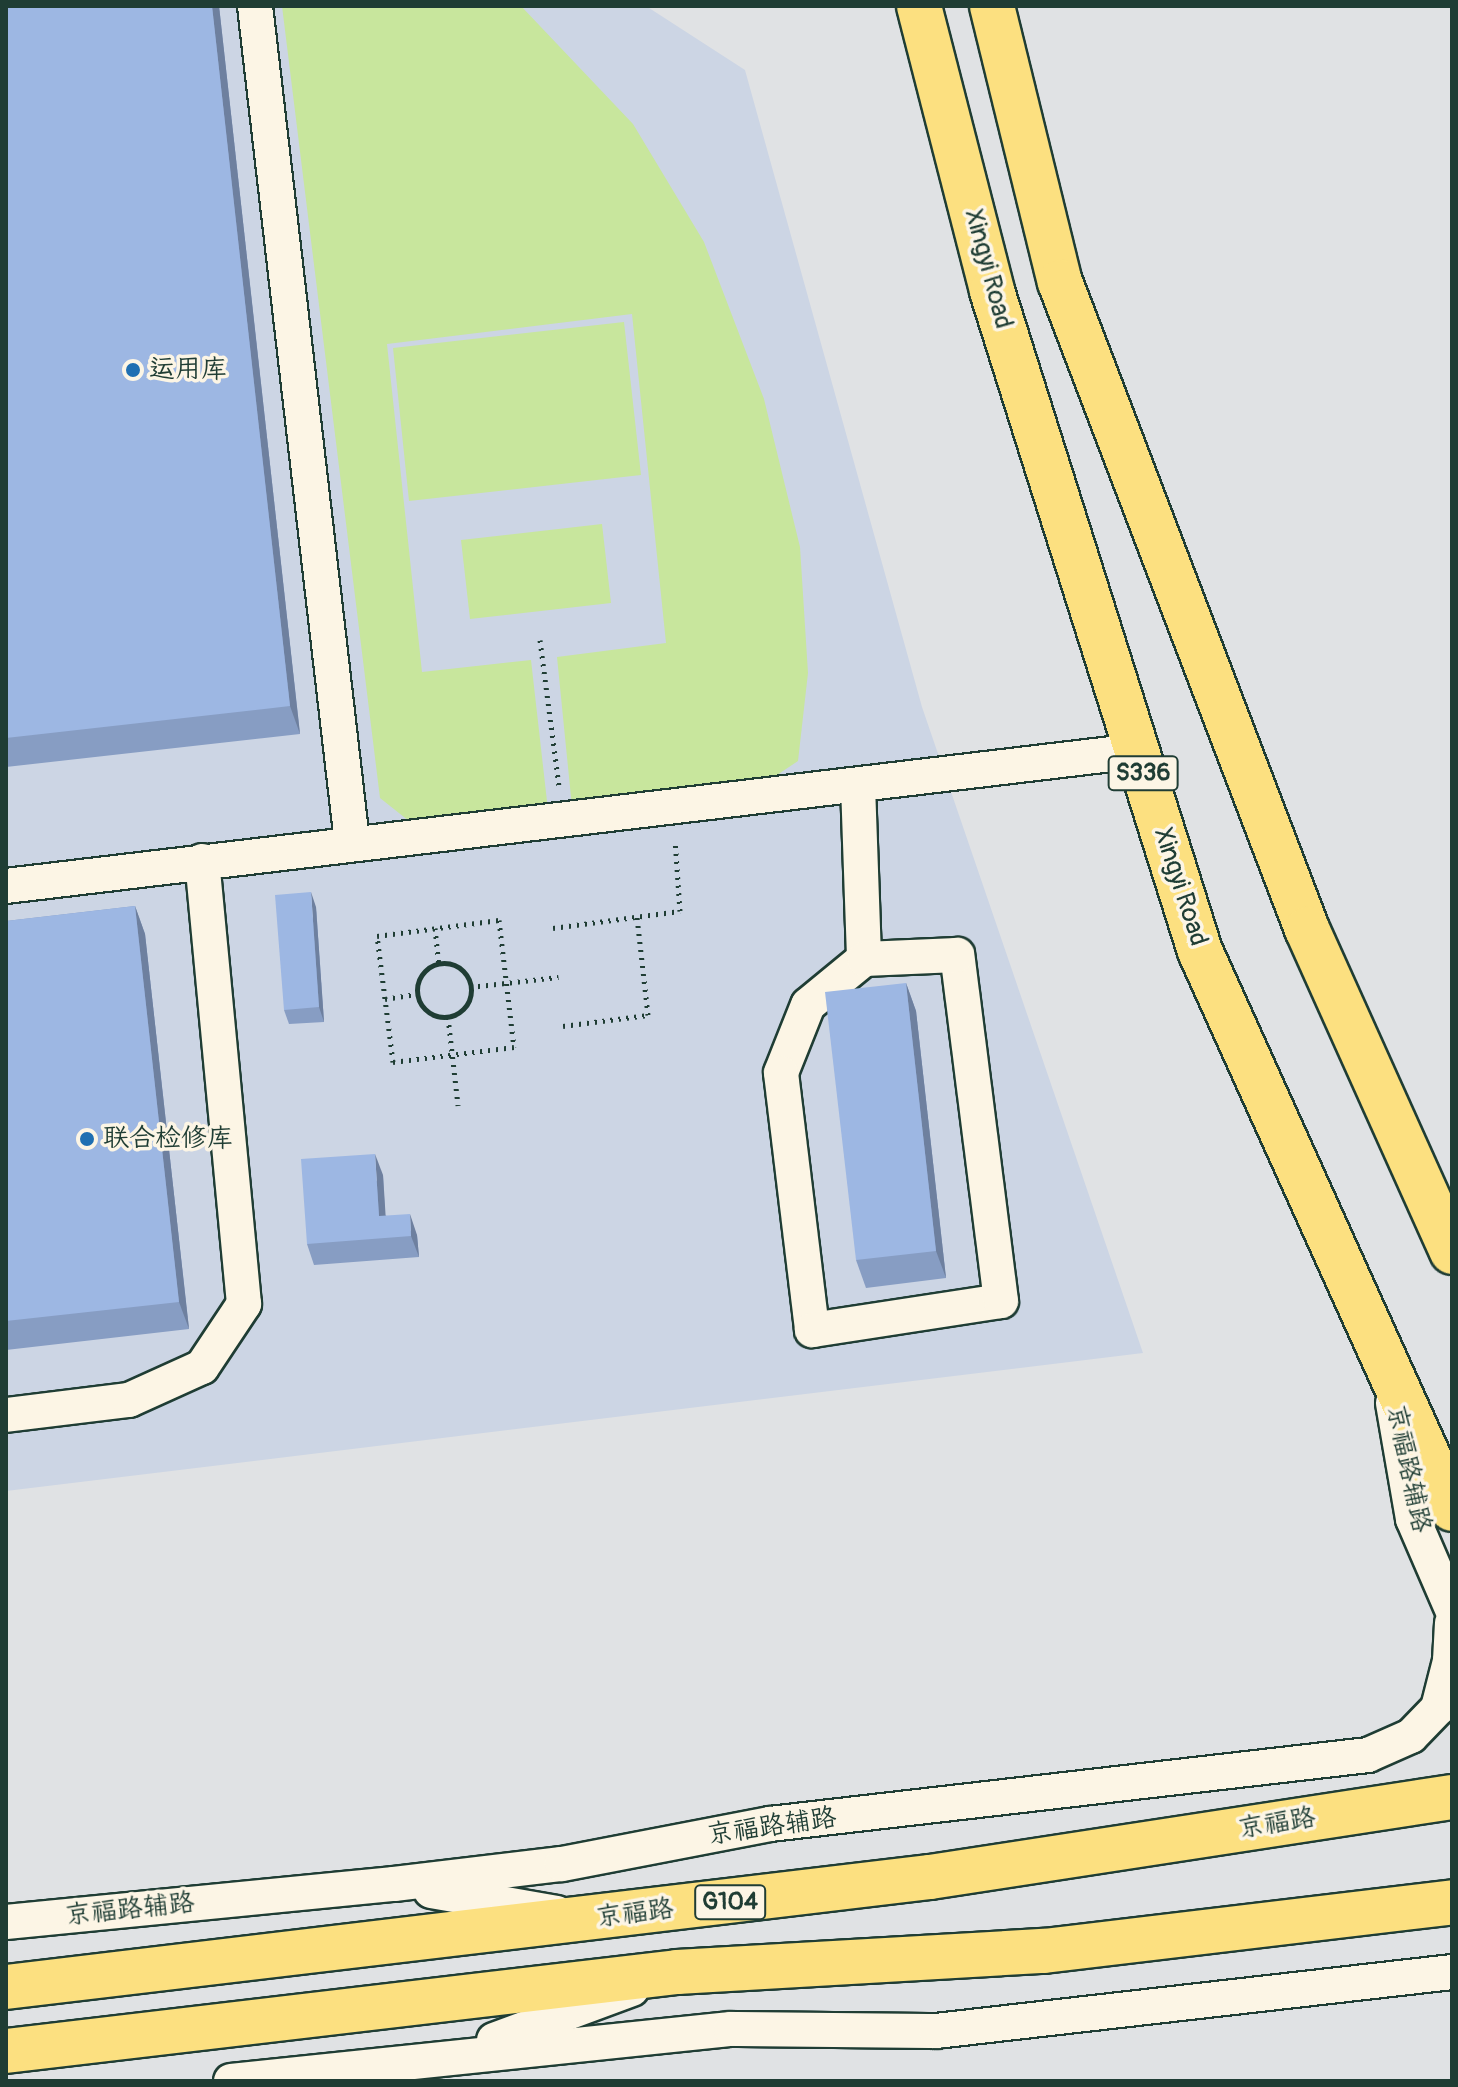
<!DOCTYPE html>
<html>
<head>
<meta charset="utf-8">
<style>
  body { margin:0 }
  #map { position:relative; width:1458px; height:2087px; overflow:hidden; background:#e0e2e4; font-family:Pangolin,"LXGW WenKai TC",sans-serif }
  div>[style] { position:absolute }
  .built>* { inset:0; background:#ccd5e4 }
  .green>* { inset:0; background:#c8e69d }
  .path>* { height:5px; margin-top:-2.5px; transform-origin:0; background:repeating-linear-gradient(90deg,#1f3d34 0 2px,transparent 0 8px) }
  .path>.ring { margin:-2.5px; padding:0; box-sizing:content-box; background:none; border:5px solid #1f3d34; border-radius:50% }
  .roads { filter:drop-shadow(2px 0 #1f3d34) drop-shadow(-2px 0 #1f3d34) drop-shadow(0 2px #1f3d34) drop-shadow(0 -2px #1f3d34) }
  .minor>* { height:34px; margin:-17px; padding:0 17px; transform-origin:17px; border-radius:17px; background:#fcf5e5 }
  .major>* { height:44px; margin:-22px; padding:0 22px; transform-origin:22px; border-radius:22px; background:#fce080 }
  .highway>* { height:44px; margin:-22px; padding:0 22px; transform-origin:22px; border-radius:22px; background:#fce080 }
  .wall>* { inset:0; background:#879dc3 }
  .shaded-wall>* { inset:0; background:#6e809f }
  .building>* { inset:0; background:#9db7e3 }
  .dots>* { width:22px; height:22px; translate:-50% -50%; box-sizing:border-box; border:4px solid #fcf5e5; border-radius:50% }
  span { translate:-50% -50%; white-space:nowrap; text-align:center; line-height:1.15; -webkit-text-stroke:7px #fcf5e5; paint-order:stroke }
  .shield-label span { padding:2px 6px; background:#fcf5e5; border:2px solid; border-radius:6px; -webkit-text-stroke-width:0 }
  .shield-label { font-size:24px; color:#1f3d34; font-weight:700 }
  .street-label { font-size:26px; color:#1f3d34 }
  .poi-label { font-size:26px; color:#1f3d34 }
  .left { translate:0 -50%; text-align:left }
  .frame { position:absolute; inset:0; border:8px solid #1f3d34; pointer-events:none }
</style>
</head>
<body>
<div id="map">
  <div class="built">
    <div style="clip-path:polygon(6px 6px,646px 6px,745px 70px,922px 707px,1143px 1353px,6px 1491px)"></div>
  </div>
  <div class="green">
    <div style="clip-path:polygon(282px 6px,521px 6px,633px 124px,704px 242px,764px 399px,800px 547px,808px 673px,798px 761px,777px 775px,572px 807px,557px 657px,666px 643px,632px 314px,387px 344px,422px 672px,531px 660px,548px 810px,409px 821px,380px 798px)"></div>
    <div style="clip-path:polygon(624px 322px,641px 475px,409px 501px,393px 348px)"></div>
    <div style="clip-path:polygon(602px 524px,611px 603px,470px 619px,461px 540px)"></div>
  </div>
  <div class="path">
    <div style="left:540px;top:640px;width:147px;rotate:82.6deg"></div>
    <div style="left:499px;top:920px;width:128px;rotate:83.3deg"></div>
    <div style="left:514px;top:1047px;width:122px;rotate:172.9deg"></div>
    <div style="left:393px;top:1062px;width:127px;rotate:-97.2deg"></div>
    <div style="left:377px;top:936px;width:123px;rotate:-7.5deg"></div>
    <div style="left:435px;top:928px;width:36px;rotate:84deg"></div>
    <div style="left:553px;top:928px;width:128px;rotate:-7.6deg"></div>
    <div style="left:680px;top:911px;width:71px;rotate:-94deg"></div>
    <div class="ring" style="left:417px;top:963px;width:49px;height:49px"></div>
    <div style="left:470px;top:987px;width:89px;rotate:-6.5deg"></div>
    <div style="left:385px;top:999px;width:33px;rotate:-9deg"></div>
    <div style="left:448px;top:1017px;width:89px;rotate:83.5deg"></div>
    <div style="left:563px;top:1026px;width:86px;rotate:-7.4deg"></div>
    <div style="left:648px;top:1015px;width:99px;rotate:-96.4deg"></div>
  </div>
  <div class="roads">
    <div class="minor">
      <div style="left:255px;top:6px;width:842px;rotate:83.38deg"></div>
      <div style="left:858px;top:785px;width:174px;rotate:88deg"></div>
      <div style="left:864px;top:959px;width:72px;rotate:140.6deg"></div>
      <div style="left:808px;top:1005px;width:73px;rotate:111.7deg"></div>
      <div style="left:781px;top:1073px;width:259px;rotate:83.1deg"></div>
      <div style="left:812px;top:1330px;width:191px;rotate:-8.7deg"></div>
      <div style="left:1001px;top:1301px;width:349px;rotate:-97.2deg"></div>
      <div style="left:957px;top:955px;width:93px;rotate:177.5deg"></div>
      <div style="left:6px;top:886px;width:1138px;rotate:-6.81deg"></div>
      <div style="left:1393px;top:1403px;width:118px;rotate:80.2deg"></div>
      <div style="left:1413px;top:1519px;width:98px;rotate:66.6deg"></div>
      <div style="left:6px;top:1415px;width:124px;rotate:-7deg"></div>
      <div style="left:129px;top:1400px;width:80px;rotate:-24.3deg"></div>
      <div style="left:202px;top:1367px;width:76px;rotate:-56.3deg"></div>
      <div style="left:244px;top:1304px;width:445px;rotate:-95.4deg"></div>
      <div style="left:431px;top:1891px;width:128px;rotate:9.9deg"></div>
      <div style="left:6px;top:1922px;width:390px;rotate:-5.6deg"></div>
      <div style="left:394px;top:1884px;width:169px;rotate:-6.8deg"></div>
      <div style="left:562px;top:1864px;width:212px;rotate:-10.9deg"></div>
      <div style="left:770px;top:1824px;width:602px;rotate:-6.58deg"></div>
      <div style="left:1368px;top:1755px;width:47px;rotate:-23.8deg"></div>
      <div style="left:1411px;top:1736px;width:39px;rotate:-46deg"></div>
      <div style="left:1438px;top:1708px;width:49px;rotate:-75.7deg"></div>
      <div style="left:1450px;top:1661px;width:38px;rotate:-87deg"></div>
      <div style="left:494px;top:2040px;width:147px;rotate:-20.3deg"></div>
      <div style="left:231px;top:2081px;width:503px;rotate:-5.94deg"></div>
      <div style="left:731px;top:2029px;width:205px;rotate:0.6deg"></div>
      <div style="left:936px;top:2031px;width:519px;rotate:-6.52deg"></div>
    </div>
    <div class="major">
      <div style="left:919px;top:6px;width:294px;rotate:75.6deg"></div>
      <div style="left:992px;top:291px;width:692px;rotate:72.51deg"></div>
      <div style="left:1200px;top:951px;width:612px;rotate:65.7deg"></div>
      <div style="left:992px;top:6px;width:284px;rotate:76.2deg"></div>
      <div style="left:1060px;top:282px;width:693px;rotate:69.11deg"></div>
      <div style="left:1307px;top:929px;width:354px;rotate:65.8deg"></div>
    </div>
    <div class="highway">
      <div style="left:6px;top:1987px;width:931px;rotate:-6.79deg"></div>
      <div style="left:930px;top:1877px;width:528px;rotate:-8.71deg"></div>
      <div style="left:6px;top:2051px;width:676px;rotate:-6.71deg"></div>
      <div style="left:677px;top:1972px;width:368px;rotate:-3.3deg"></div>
      <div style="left:1044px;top:1951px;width:411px;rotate:-6.8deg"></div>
    </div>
  </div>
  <div class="wall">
    <div style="clip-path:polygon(6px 6px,219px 6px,300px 734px,6px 767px)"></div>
    <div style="clip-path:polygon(135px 906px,145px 934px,189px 1329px,6px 1350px,6px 921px)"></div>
    <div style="clip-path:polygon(316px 907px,324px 1022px,289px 1024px,284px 1010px)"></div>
    <div style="clip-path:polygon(906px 983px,916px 1011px,946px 1278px,866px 1288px,856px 1260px)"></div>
    <div style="clip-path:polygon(383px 1175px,385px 1215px,417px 1235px,419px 1257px,314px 1265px,307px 1244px)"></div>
  </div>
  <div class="shaded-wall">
    <div style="clip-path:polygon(212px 6px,219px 6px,300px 734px,290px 706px)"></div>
    <div style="clip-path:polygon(311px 892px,316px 907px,324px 1022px,319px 1007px)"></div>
    <div style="clip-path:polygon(135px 906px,145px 934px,189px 1329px,179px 1302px)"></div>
    <div style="clip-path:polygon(906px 983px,916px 1011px,946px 1278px,936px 1251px)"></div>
    <div style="clip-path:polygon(375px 1154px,383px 1175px,387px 1237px,379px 1216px)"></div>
    <div style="clip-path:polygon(410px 1214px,417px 1235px,419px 1257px,411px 1236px)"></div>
  </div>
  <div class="building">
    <div style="clip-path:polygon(6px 6px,212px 6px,290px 706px,6px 738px)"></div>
    <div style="clip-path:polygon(311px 892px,319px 1007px,284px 1010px,275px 895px)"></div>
    <div style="clip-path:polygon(135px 906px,179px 1302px,6px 1321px,6px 921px)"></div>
    <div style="clip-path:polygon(906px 983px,936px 1251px,856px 1260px,825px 992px)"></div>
    <div style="clip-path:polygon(375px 1154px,379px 1216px,410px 1214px,411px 1236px,307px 1244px,301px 1159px)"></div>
  </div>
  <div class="dots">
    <div style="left:133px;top:370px;background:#1f6fb2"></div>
    <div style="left:87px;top:1139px;background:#1f6fb2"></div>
  </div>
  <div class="shield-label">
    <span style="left:1143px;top:773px">S336</span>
    <span style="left:730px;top:1902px">G104</span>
  </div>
  <div class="street-label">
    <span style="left:988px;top:269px;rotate:75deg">Xingyi Road</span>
    <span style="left:1180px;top:887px;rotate:72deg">Xingyi Road</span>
    <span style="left:1408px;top:1469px;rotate:78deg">京福路辅路</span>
    <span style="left:1277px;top:1824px;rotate:-9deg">京福路</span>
    <span style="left:772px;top:1827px;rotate:-8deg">京福路辅路</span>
    <span style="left:130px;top:1910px;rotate:-6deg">京福路辅路</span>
    <span style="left:635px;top:1914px;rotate:-7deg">京福路</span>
  </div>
  <div class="poi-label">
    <span class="left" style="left:149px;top:370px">运用库</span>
    <span class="left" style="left:103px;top:1139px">联合检修库</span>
  </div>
  <div class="frame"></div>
</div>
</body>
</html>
